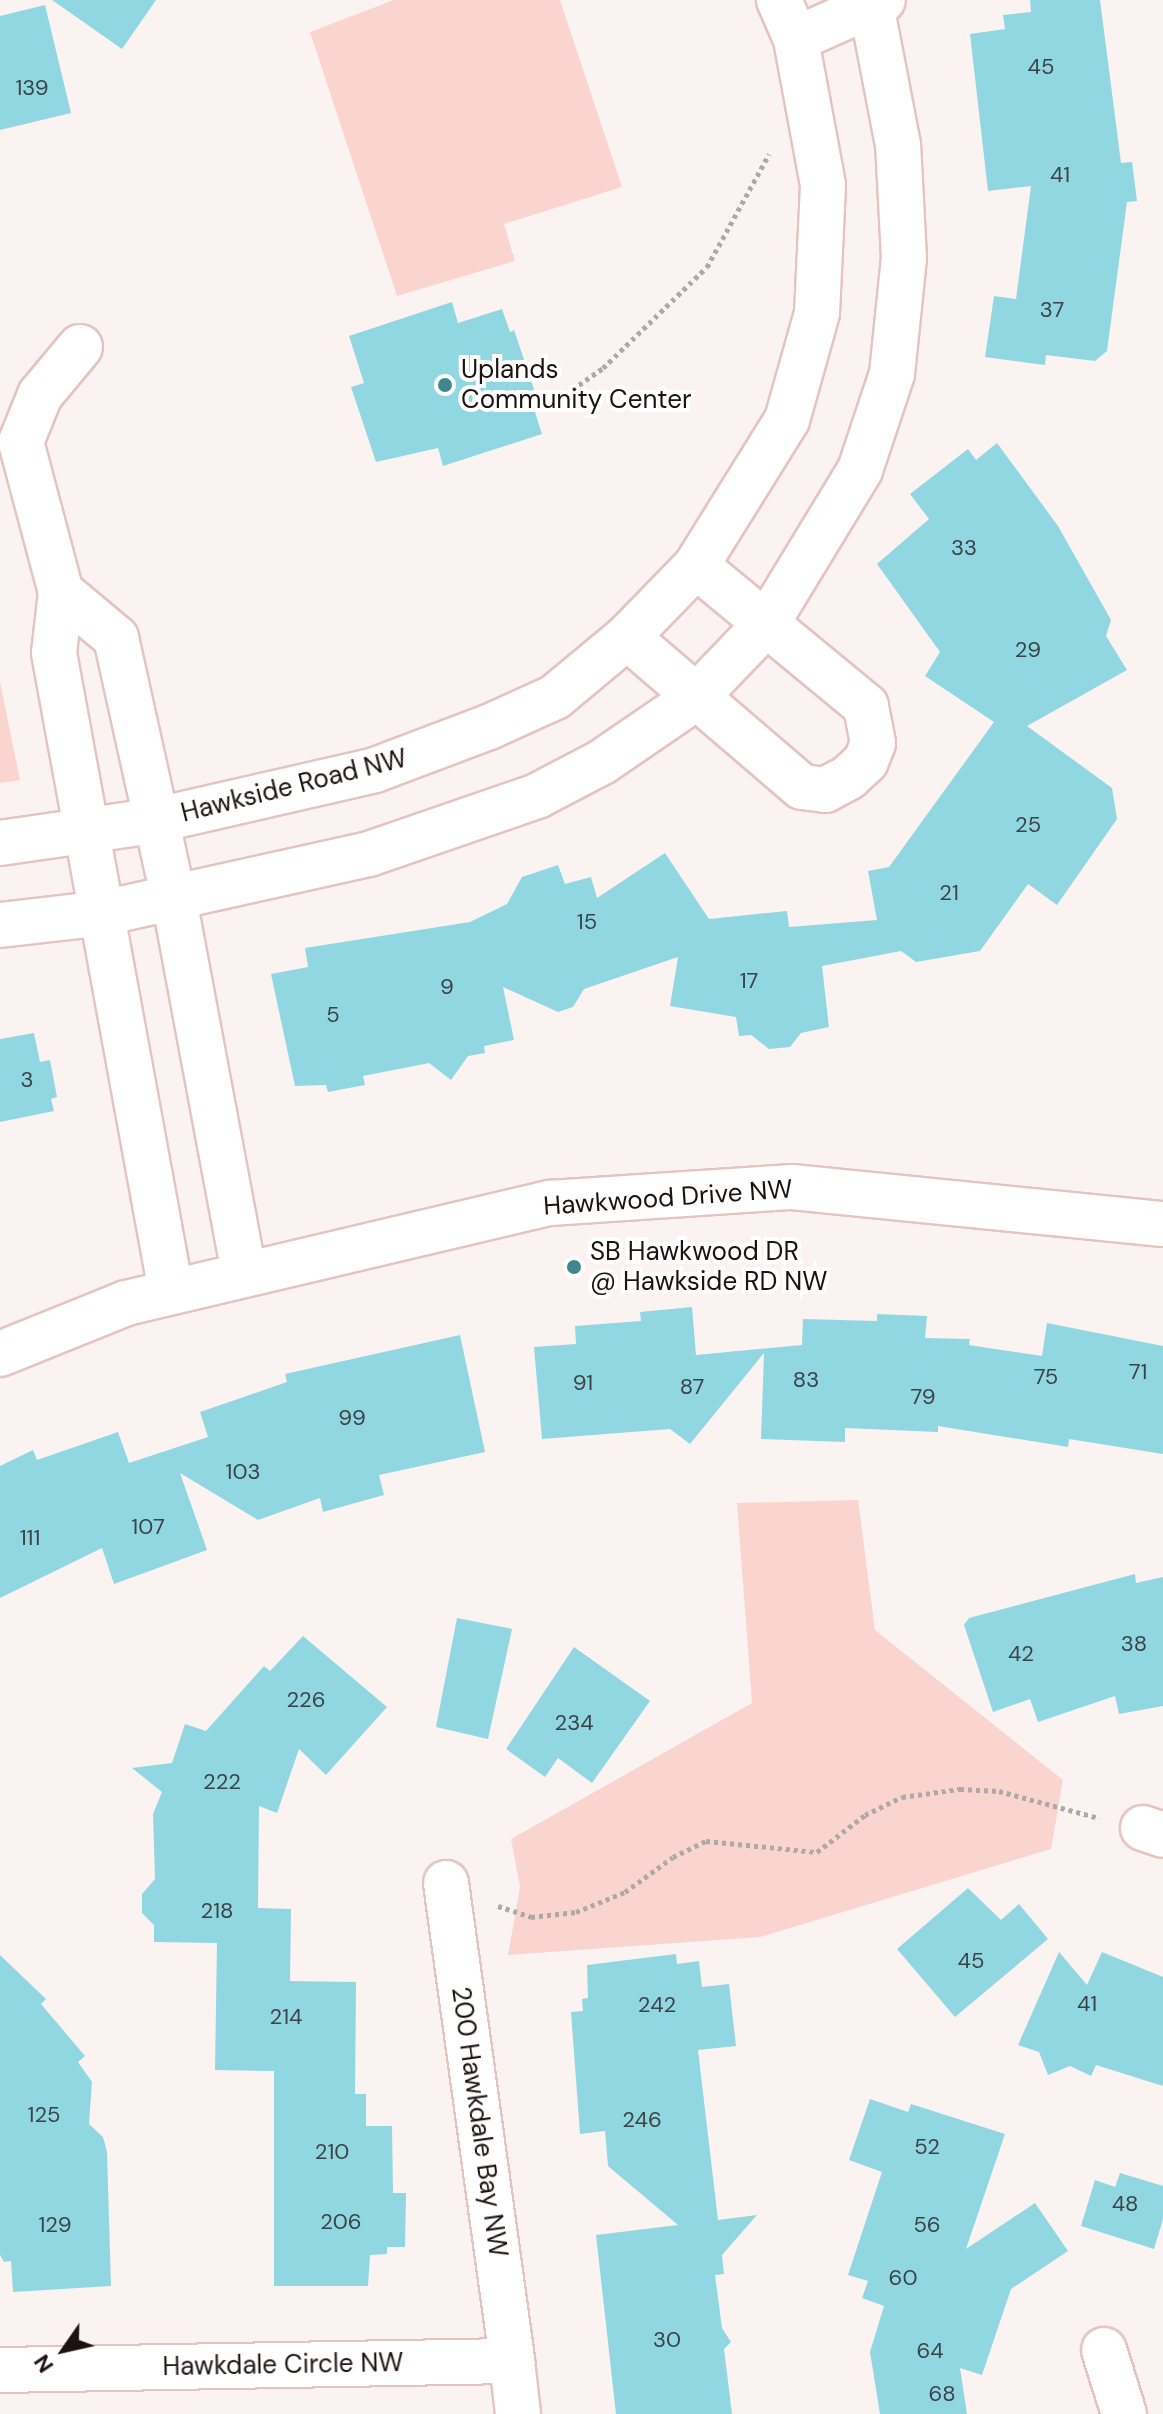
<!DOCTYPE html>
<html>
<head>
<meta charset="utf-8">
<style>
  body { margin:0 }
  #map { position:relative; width:1163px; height:2414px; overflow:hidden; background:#faf3f2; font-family:"DM Sans",sans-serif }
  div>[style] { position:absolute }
  .green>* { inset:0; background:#fad5d0 }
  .building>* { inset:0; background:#91d7e1 }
  .path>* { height:5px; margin-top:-2.5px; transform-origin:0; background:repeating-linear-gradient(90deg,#b0a8a7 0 4px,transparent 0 8px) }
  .roads { filter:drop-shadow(2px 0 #e4c4bf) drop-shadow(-2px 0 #e4c4bf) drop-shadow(0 2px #e4c4bf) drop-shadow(0 -2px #e4c4bf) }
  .minor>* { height:44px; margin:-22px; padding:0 22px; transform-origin:22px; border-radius:22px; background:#fff }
  .dots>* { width:22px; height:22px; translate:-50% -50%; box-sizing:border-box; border:4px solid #fff; border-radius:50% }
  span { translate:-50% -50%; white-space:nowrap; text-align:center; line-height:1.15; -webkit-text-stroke:8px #fff; paint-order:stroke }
  .number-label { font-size:22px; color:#3a4345 }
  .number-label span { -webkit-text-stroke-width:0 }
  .poi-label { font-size:26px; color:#1d1211 }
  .left { translate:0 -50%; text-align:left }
  .street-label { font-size:26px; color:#1d1211 }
  .north { position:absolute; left:24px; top:2310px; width:80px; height:80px; -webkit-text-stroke:6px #fff; paint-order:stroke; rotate:236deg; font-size:22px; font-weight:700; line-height:32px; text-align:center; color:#1d1211 }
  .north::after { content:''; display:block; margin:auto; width:28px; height:36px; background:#1d1211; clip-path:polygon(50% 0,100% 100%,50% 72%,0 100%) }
</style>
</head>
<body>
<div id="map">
  <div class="green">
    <div style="clip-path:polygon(394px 0,560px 0,622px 187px,504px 224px,515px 261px,397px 296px,310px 32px)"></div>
    <div style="clip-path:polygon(0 682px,20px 780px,0 783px)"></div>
    <div style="clip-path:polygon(858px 1500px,875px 1630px,1063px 1780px,1051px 1849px,760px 1937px,508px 1955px,520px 1887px,511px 1839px,752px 1703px,737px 1503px)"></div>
  </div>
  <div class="building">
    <div style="clip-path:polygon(52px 0,156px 0,122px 49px)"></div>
    <div style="clip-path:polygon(1030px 0,1100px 0,1121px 163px,1132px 162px,1137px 201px,1127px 202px,1107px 351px,1095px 361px,1046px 355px,1045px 365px,985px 357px,994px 296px,1016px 299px,1031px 186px,988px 191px,970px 34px,1005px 29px,1003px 15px,1031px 12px)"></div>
    <div style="clip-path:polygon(45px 5px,71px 113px,0 130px,0 16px)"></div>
    <div style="clip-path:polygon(452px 302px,458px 323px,502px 309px,510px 332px,514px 330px,540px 407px,534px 409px,542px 434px,443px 466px,438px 448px,376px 462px,351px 387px,364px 383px,349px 336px)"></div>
    <div style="clip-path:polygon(997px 443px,1058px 526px,1111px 620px,1106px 636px,1127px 670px,1027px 726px,1112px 788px,1117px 819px,1057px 905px,1028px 884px,980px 951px,916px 962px,901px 951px,822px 966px,829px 1027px,801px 1033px,790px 1047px,769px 1049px,751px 1035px,739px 1036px,736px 1017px,670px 1006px,678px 957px,584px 989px,573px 1007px,558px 1012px,503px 987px,514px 1040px,484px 1046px,485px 1053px,468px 1056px,451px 1080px,429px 1063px,363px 1076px,365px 1085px,328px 1092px,326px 1085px,295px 1086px,271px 974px,308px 967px,305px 948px,470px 922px,507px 904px,522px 877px,558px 865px,565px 884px,591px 877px,597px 898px,665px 853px,709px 919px,787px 911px,789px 927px,877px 920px,868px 871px,889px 867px,994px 722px,925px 676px,940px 652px,877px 564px,929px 519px,910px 494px,968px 449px,976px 460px)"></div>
    <div style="clip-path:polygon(34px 1033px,40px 1062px,50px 1060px,57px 1097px,51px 1099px,54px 1111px,0 1122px,0 1039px)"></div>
    <div style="clip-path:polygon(692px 1307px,696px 1355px,802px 1345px,803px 1319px,877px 1321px,877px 1314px,927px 1316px,925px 1338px,970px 1339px,969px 1345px,1042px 1356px,1047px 1323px,1163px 1346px,1163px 1454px,1069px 1439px,1068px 1447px,938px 1426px,938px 1432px,845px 1428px,845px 1442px,761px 1439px,764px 1353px,690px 1444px,670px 1429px,542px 1439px,534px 1347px,576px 1344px,575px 1326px,641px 1321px,640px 1312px)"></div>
    <div style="clip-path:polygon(460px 1335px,485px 1452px,379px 1475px,384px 1495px,323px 1512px,320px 1498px,258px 1520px,180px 1473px,207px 1550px,114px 1584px,102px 1548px,0 1598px,0 1466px,33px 1450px,37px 1460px,118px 1432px,129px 1463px,208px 1437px,200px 1412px,287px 1382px,285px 1374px)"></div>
    <div style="clip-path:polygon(1135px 1574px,1136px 1583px,1163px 1577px,1163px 1706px,1119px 1714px,1115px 1696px,1038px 1722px,1030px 1699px,993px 1712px,964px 1625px,969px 1618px)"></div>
    <div style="clip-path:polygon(457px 1618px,512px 1629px,488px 1739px,436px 1727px)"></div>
    <div style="clip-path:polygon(303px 1636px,387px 1707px,326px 1775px,299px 1749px,277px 1813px,259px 1806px,258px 1908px,291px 1909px,290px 1981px,356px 1982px,355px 2094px,366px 2094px,366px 2126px,392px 2126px,393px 2193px,406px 2193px,405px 2247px,387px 2247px,387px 2254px,370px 2255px,368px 2286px,274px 2286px,274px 2071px,215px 2070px,217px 1943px,154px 1942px,154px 1925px,142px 1913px,142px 1894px,155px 1879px,153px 1814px,162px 1792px,132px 1768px,172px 1763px,185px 1724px,206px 1731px,264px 1666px,270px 1671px)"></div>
    <div style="clip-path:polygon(574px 1647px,650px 1701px,592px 1783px,558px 1758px,545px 1777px,506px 1749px)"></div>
    <div style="clip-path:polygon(968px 1888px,1001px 1920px,1019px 1904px,1048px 1939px,955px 2017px,897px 1949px)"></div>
    <div style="clip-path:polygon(1059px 1952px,1087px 1985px,1102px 1952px,1163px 1977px,1163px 2086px,1096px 2065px,1091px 2076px,1070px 2066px,1048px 2075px,1039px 2052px,1018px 2045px)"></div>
    <div style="clip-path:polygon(676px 1954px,677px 1964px,699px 1961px,702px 1987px,729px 1984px,736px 2046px,698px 2050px,718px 2220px,757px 2215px,722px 2255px,724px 2274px,715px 2275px,722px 2328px,731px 2342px,724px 2349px,732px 2414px,616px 2414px,596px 2235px,678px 2225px,608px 2166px,605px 2131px,580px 2134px,571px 2012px,583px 2011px,582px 1999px,588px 1998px,587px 1965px)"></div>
    <div style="clip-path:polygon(0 1955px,46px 1999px,41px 2004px,85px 2056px,78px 2062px,92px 2082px,89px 2124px,103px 2137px,107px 2152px,111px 2286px,13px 2292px,11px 2261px,4px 2262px,0 2255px)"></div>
    <div style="clip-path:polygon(870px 2099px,908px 2112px,911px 2104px,1005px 2134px,966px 2249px,1035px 2203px,1068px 2251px,1011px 2289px,982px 2375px,960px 2368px,967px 2414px,880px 2414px,870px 2352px,884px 2306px,862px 2298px,868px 2281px,848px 2275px,882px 2172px,849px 2160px)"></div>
    <div style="clip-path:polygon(1120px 2173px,1163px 2186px,1163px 2219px,1154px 2249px,1081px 2226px,1095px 2180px,1115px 2187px)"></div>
  </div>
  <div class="path">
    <div style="left:566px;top:394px;width:45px;rotate:-35.1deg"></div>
    <div style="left:603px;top:368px;width:145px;rotate:-44.2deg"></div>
    <div style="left:707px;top:267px;width:129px;rotate:-61.2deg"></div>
    <div style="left:498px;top:1906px;width:35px;rotate:18deg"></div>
    <div style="left:531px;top:1917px;width:45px;rotate:-6.3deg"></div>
    <div style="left:576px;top:1912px;width:53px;rotate:-22.2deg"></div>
    <div style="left:625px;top:1892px;width:59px;rotate:-36.1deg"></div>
    <div style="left:673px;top:1857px;width:37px;rotate:-26deg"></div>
    <div style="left:706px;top:1841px;width:112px;rotate:5.7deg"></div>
    <div style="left:817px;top:1852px;width:61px;rotate:-37.6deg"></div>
    <div style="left:865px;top:1815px;width:41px;rotate:-25.9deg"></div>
    <div style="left:902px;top:1797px;width:59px;rotate:-7.9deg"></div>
    <div style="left:960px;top:1789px;width:39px;rotate:3deg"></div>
    <div style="left:999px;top:1791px;width:104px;rotate:15.1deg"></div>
  </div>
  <div class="roads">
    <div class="minor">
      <div style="left:796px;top:39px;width:95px;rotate:-24.1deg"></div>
      <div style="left:80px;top:347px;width:62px;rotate:129.8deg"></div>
      <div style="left:40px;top:395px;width:51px;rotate:112deg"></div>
      <div style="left:21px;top:442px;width:155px;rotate:75.1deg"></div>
      <div style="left:61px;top:592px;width:61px;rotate:96.5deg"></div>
      <div style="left:54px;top:653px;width:649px;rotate:79.61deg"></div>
      <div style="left:61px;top:592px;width:72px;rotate:39.9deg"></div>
      <div style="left:116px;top:638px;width:267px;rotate:77.5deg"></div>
      <div style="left:174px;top:899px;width:380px;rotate:79.4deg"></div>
      <div style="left:627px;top:637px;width:230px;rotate:40.6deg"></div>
      <div style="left:802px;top:787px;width:23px;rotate:7deg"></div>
      <div style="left:825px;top:790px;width:27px;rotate:-28deg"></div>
      <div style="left:849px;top:777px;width:23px;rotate:-43deg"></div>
      <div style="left:866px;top:761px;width:19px;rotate:-69deg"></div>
      <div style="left:873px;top:743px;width:38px;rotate:-101deg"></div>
      <div style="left:866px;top:706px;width:220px;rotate:-140.5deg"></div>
      <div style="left:0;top:843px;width:155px;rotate:-8.2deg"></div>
      <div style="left:153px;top:821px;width:228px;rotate:-12.9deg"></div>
      <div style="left:375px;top:770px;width:122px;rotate:-20.7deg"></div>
      <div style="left:489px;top:727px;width:72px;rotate:-24.4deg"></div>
      <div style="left:555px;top:697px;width:94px;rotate:-39.8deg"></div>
      <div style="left:627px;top:637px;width:99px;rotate:-45.8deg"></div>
      <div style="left:696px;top:566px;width:172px;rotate:-58.1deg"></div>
      <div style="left:787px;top:420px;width:111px;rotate:-74.3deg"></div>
      <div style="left:817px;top:313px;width:128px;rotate:-87.3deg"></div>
      <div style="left:823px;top:185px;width:148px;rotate:-100.5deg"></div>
      <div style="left:796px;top:39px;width:43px;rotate:-113.6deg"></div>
      <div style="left:0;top:925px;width:104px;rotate:-6.6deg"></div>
      <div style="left:103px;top:913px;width:272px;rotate:-12.5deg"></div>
      <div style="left:369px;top:854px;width:178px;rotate:-19deg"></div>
      <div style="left:537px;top:796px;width:73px;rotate:-27.6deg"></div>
      <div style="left:602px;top:762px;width:112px;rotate:-34.4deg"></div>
      <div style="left:694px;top:699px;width:105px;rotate:-46.2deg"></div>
      <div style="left:767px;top:623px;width:179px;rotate:-58.7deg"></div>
      <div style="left:860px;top:470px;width:101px;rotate:-71.6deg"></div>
      <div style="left:892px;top:374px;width:117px;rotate:-84.1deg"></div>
      <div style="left:904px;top:258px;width:113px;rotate:-93deg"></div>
      <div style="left:898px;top:145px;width:148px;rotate:-100.9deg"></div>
      <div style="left:0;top:1354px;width:136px;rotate:-22deg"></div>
      <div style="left:126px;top:1303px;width:436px;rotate:-13.3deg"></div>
      <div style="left:550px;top:1203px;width:243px;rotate:-3.8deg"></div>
      <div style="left:792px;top:1187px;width:373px;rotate:5.7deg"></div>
      <div style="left:1143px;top:1828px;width:21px;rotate:19deg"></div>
      <div style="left:446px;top:1883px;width:483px;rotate:82.1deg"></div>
      <div style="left:1104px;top:2350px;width:67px;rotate:72.6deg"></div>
      <div style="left:0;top:2370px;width:512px;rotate:-1.01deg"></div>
      <div style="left:512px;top:2361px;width:53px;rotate:83.5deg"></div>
    </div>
  </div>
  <div class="dots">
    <div style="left:445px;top:385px;background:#3f868f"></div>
    <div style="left:574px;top:1267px;background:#3f868f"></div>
  </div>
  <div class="number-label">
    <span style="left:1041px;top:67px">45</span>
    <span style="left:32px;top:88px">139</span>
    <span style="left:1060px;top:175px">41</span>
    <span style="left:1052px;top:310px">37</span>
    <span style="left:964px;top:548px">33</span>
    <span style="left:1028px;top:650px">29</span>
    <span style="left:1028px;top:825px">25</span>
    <span style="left:949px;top:893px">21</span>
    <span style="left:587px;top:922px">15</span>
    <span style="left:749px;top:981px">17</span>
    <span style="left:447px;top:987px">9</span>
    <span style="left:333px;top:1015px">5</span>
    <span style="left:27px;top:1080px">3</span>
    <span style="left:1138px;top:1372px">71</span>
    <span style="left:1046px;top:1377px">75</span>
    <span style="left:806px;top:1380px">83</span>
    <span style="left:583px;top:1383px">91</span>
    <span style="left:692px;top:1387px">87</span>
    <span style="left:923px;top:1397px">79</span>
    <span style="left:352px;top:1418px">99</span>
    <span style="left:243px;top:1472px">103</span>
    <span style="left:148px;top:1527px">107</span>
    <span style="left:30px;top:1538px">111</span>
    <span style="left:1134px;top:1644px">38</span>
    <span style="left:1021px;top:1654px">42</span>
    <span style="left:306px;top:1700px">226</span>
    <span style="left:574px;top:1723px">234</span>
    <span style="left:222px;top:1782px">222</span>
    <span style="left:217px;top:1911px">218</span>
    <span style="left:971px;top:1961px">45</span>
    <span style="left:1087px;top:2004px">41</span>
    <span style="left:657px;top:2005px">242</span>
    <span style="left:286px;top:2017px">214</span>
    <span style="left:44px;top:2115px">125</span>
    <span style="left:642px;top:2120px">246</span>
    <span style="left:927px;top:2147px">52</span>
    <span style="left:332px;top:2152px">210</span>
    <span style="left:1125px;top:2204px">48</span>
    <span style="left:341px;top:2222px">206</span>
    <span style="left:55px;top:2225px">129</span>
    <span style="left:927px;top:2225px">56</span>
    <span style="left:903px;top:2278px">60</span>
    <span style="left:667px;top:2340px">30</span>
    <span style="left:930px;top:2351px">64</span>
    <span style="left:942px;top:2394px">68</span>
  </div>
  <div class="poi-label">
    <span class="left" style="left:461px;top:385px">Uplands<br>Community Center</span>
    <span class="left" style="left:590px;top:1267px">SB Hawkwood DR<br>@ Hawkside RD NW</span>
  </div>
  <div class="street-label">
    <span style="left:294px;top:786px;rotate:-14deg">Hawkside Road NW</span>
    <span style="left:668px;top:1198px;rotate:-4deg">Hawkwood Drive NW</span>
    <span style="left:479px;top:2122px;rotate:82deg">200 Hawkdale Bay NW</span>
    <span style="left:283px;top:2365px;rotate:-1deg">Hawkdale Circle NW</span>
  </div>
  <div class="north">N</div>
</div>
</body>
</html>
